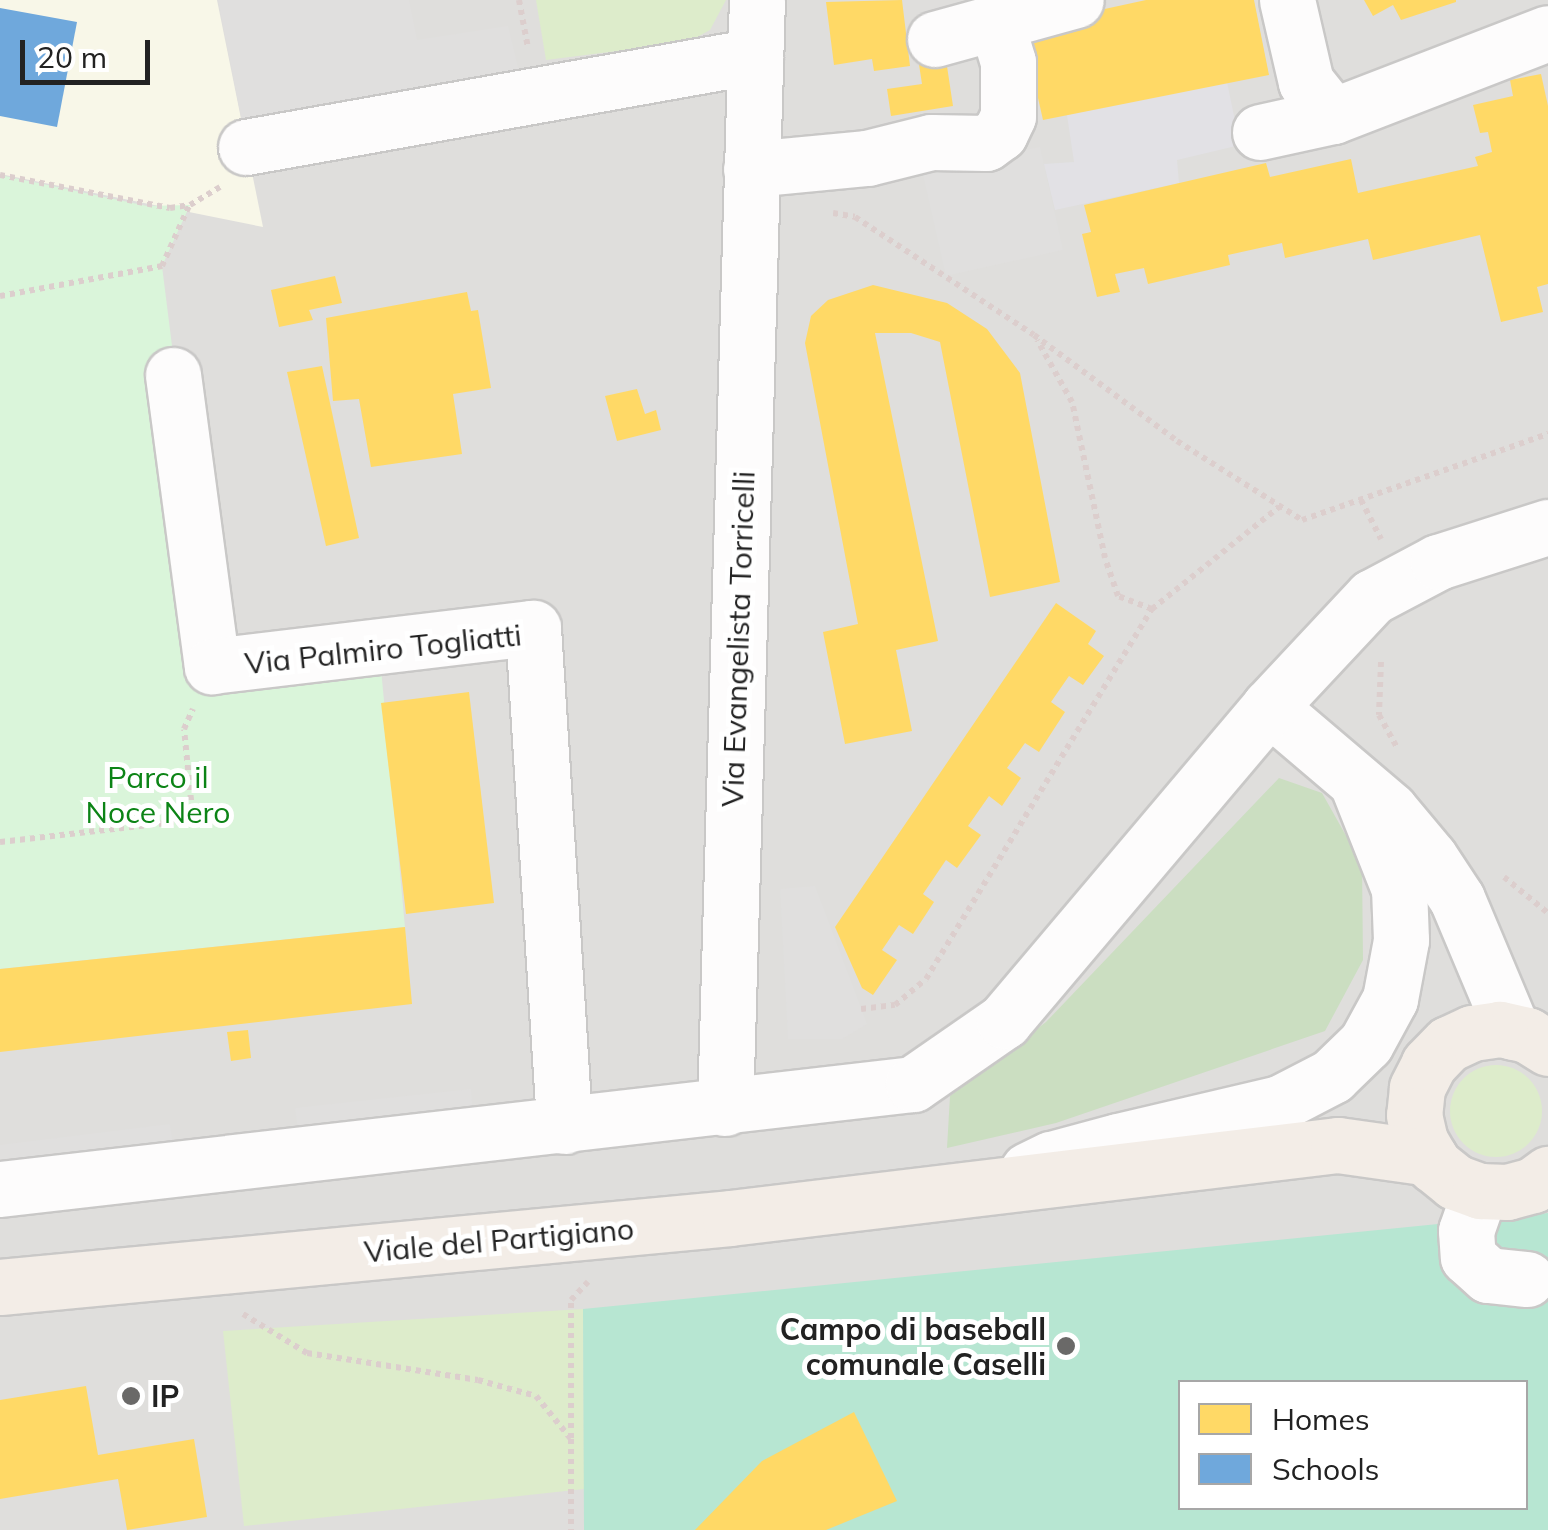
<!DOCTYPE html>
<html>
<head>
<meta charset="utf-8">
<style>
  body { margin:0 }
  #map { position:relative; width:1548px; height:1530px; overflow:hidden; background:#f0eeeb; font-family:Mulish,sans-serif }
  div>[style] { position:absolute }
  .residential>* { inset:0; background:#dfdedc }
  .education>* { inset:0; background:#f8f7e8 }
  .grass>* { inset:0; background:#ddeccb }
  .round { border-radius:50% }
  .forest>* { inset:0; background:#cbdec1 }
  .park>* { inset:0; background:#daf5da }
  .pitch>* { inset:0; background:#b7e6d2 }
  .parking>* { inset:0; background:#e0dfde }
  .plaza>* { inset:0; background:#e2e1e5 }
  .homes>* { inset:0; background:#ffd966 }
  .schools>* { inset:0; background:#6fa8dc }
  .path>* { height:6px; margin-top:-3px; transform-origin:0; background:repeating-linear-gradient(90deg,#dccecd 0 5px,transparent 0 10px) }
  .roads { filter:drop-shadow(2px 0 #c9c8c7) drop-shadow(-2px 0 #c9c8c7) drop-shadow(0 2px #c9c8c7) drop-shadow(0 -2px #c9c8c7) }
  .minor>* { height:55px; margin:-27.5px; padding:0 27.5px; transform-origin:27.5px; border-radius:27.5px; background:#fdfcfc }
  .major>* { height:55px; margin:-27.5px; padding:0 27.5px; transform-origin:27.5px; border-radius:27.5px; background:#f3ede7 }
  .dots>* { width:28px; height:28px; translate:-50% -50%; box-sizing:border-box; border:5px solid #fff; border-radius:50% }
  span { translate:-50% -50%; white-space:nowrap; text-align:center; line-height:1.15; -webkit-text-stroke:10px #fff; paint-order:stroke }
  .street-label { font-size:30px; color:#222 }
  .park-label { font-size:30px; color:#0c8416 }
  .poi-label { font-size:30px; color:#222; font-weight:700 }
  .right { translate:-100% -50%; text-align:right }
  .left { translate:0 -50%; text-align:left }
  .legend { position:absolute; left:1178px; top:1380px; width:350px; height:130px; box-sizing:border-box; background:#fff; border:2px solid #a7a7a7; margin:0; padding:12px 18px; list-style:none; font-size:30px; color:#222 }
  .legend li { display:flex; align-items:center; gap:20px; height:50px }
  .legend b { width:50px; border:2px solid #a7a7a7 }
  .scale { position:absolute; left:20px; top:40px; width:130px; height:45px; box-sizing:border-box; border:5px solid #222; border-top:0; padding-left:12px; font-size:30px; line-height:35px; white-space:nowrap; color:#222; -webkit-text-stroke:8px #fff; paint-order:stroke }
</style>
</head>
<body>
<div id="map">
  <div class="residential">
    <div style="clip-path:polygon(evenodd,0 0,1548px 0,1548px 1530px,0 1530px,0 0,1180px 1382px,1526px 1382px,1526px 1508px,1180px 1508px,1180px 1382px)"></div>
  </div>
  <div class="education">
    <div style="clip-path:polygon(0 0,217px 0,263px 227px,0 174px)"></div>
  </div>
  <div class="grass">
    <div style="clip-path:polygon(536px 0,726px 0,710px 30px,688px 42px,546px 60px)"></div>
    <div class="round" style="left:1450px;top:1065px;width:92px;height:92px"></div>
    <div style="clip-path:polygon(583px 1309px,584px 1489px,244px 1526px,223px 1331px)"></div>
  </div>
  <div class="forest">
    <div style="clip-path:polygon(1279px 778px,1322px 793px,1362px 864px,1363px 960px,1325px 1031px,1056px 1123px,947px 1148px,950px 1096px,1046px 1022px)"></div>
  </div>
  <div class="park">
    <div style="clip-path:polygon(0 175px,147px 206px,190px 205px,162px 266px,209px 641px,379px 647px,405px 927px,0 969px)"></div>
  </div>
  <div class="pitch">
    <div style="clip-path:polygon(evenodd,1548px 1213px,1548px 1530px,584px 1530px,583px 1309px,1548px 1213px,1180px 1382px,1526px 1382px,1526px 1508px,1180px 1508px,1180px 1382px)"></div>
  </div>
  <div class="parking">
    <div style="clip-path:polygon(218px 0,409px 0,417px 40px,508px 26px,521px 80px,243px 127px)"></div>
    <div style="clip-path:polygon(1040px 147px,1063px 250px,946px 276px,922px 170px)"></div>
    <div style="clip-path:polygon(815px 886px,867px 1024px,842px 1039px,788px 1039px,780px 889px)"></div>
    <div style="clip-path:polygon(471px 1089px,475px 1136px,301px 1156px,295px 1108px)"></div>
    <div style="clip-path:polygon(170px 1124px,176px 1170px,0 1189px,0 1145px)"></div>
  </div>
  <div class="plaza">
    <div style="clip-path:polygon(1227px 82px,1240px 145px,1177px 160px,1179px 183px,1055px 210px,1044px 164px,1074px 162px,1067px 115px)"></div>
  </div>
  <div class="homes">
    <div style="clip-path:polygon(902px 0,910px 66px,874px 71px,872px 59px,834px 65px,826px 2px)"></div>
    <div style="clip-path:polygon(1146px 0,1254px 0,1269px 75px,1043px 120px,1022px 27px)"></div>
    <div style="clip-path:polygon(1364px 0,1456px 0,1456px 2px,1401px 20px,1393px 5px,1373px 16px)"></div>
    <div style="clip-path:polygon(945px 53px,953px 106px,891px 116px,887px 89px,922px 84px,918px 58px)"></div>
    <div style="clip-path:polygon(1541px 74px,1548px 106px,1548px 284px,1537px 287px,1543px 312px,1501px 322px,1480px 235px,1373px 260px,1368px 239px,1285px 258px,1282px 243px,1228px 255px,1230px 265px,1148px 284px,1144px 268px,1115px 274px,1120px 292px,1097px 297px,1082px 234px,1091px 232px,1084px 205px,1266px 163px,1270px 177px,1351px 159px,1358px 193px,1478px 166px,1475px 157px,1492px 152px,1488px 132px,1480px 133px,1473px 105px,1513px 96px,1510px 80px)"></div>
    <div style="clip-path:polygon(335px 276px,342px 303px,309px 310px,313px 320px,279px 327px,271px 290px)"></div>
    <div style="clip-path:polygon(873px 285px,947px 303px,987px 329px,1020px 373px,1060px 582px,990px 597px,940px 342px,911px 333px,875px 333px,938px 641px,896px 650px,912px 731px,845px 744px,823px 632px,858px 624px,805px 343px,811px 316px,828px 300px)"></div>
    <div style="clip-path:polygon(467px 292px,471px 311px,478px 310px,491px 388px,453px 394px,462px 454px,371px 467px,359px 399px,333px 401px,326px 318px)"></div>
    <div style="clip-path:polygon(322px 366px,359px 538px,326px 546px,287px 372px)"></div>
    <div style="clip-path:polygon(637px 389px,645px 414px,656px 410px,661px 430px,617px 441px,605px 396px)"></div>
    <div style="clip-path:polygon(1056px 603px,1096px 631px,1088px 644px,1104px 656px,1083px 685px,1069px 676px,1051px 702px,1065px 712px,1039px 752px,1025px 743px,1007px 768px,1021px 778px,1002px 806px,989px 796px,968px 826px,981px 835px,957px 868px,946px 860px,923px 894px,934px 902px,913px 934px,899px 925px,882px 950px,897px 960px,873px 995px,862px 988px,835px 927px)"></div>
    <div style="clip-path:polygon(469px 692px,494px 903px,406px 914px,381px 703px)"></div>
    <div style="clip-path:polygon(405px 927px,412px 1004px,0 1052px,0 969px)"></div>
    <div style="clip-path:polygon(248px 1030px,251px 1058px,231px 1061px,227px 1032px)"></div>
    <div style="clip-path:polygon(86px 1386px,98px 1455px,194px 1439px,207px 1517px,127px 1530px,118px 1479px,0 1499px,0 1400px)"></div>
    <div style="clip-path:polygon(854px 1412px,897px 1501px,826px 1530px,695px 1530px,762px 1461px)"></div>
  </div>
  <div class="schools">
    <div style="clip-path:polygon(0 8px,77px 22px,57px 127px,0 116px)"></div>
  </div>
  <div class="path">
    <div style="left:519px;top:0;width:49px;rotate:79.4deg"></div>
    <div style="left:0;top:175px;width:173px;rotate:11deg"></div>
    <div style="left:170px;top:208px;width:20px;rotate:-9deg"></div>
    <div style="left:190px;top:205px;width:35px;rotate:-31deg"></div>
    <div style="left:833px;top:213px;width:22px;rotate:10deg"></div>
    <div style="left:855px;top:217px;width:214px;rotate:33.4deg"></div>
    <div style="left:1034px;top:335px;width:178px;rotate:36.5deg"></div>
    <div style="left:1177px;top:441px;width:148px;rotate:32.3deg"></div>
    <div style="left:1302px;top:520px;width:261px;rotate:-19.3deg"></div>
    <div style="left:0;top:296px;width:165px;rotate:-10.5deg"></div>
    <div style="left:162px;top:266px;width:66px;rotate:-65.8deg"></div>
    <div style="left:1361px;top:500px;width:44px;rotate:62.9deg"></div>
    <div style="left:1152px;top:609px;width:163px;rotate:-38.8deg"></div>
    <div style="left:1381px;top:662px;width:53px;rotate:92.2deg"></div>
    <div style="left:1379px;top:715px;width:39px;rotate:61deg"></div>
    <div style="left:0;top:842px;width:194px;rotate:-6.5deg"></div>
    <div style="left:193px;top:820px;width:91px;rotate:-95.6deg"></div>
    <div style="left:184px;top:729px;width:22px;rotate:-66deg"></div>
    <div style="left:1504px;top:877px;width:57px;rotate:39.3deg"></div>
    <div style="left:861px;top:1009px;width:34px;rotate:-7deg"></div>
    <div style="left:895px;top:1005px;width:40px;rotate:-40deg"></div>
    <div style="left:926px;top:979px;width:434px;rotate:-58.6deg"></div>
    <div style="left:1152px;top:609px;width:36px;rotate:-159deg"></div>
    <div style="left:1118px;top:596px;width:40px;rotate:-108.9deg"></div>
    <div style="left:1105px;top:558px;width:159px;rotate:-101.9deg"></div>
    <div style="left:1072px;top:402px;width:71px;rotate:-119.4deg"></div>
    <div style="left:243px;top:1314px;width:75px;rotate:31.4deg"></div>
    <div style="left:307px;top:1353px;width:173px;rotate:9deg"></div>
    <div style="left:478px;top:1380px;width:60px;rotate:15.4deg"></div>
    <div style="left:536px;top:1396px;width:55px;rotate:50.9deg"></div>
    <div style="left:571px;top:1439px;width:91px;rotate:90deg"></div>
    <div style="left:571px;top:1438px;width:138px;rotate:-90deg"></div>
    <div style="left:571px;top:1300px;width:25px;rotate:-47deg"></div>
  </div>
  <div class="roads">
    <div class="minor">
      <div style="left:1287px;top:0;width:84px;rotate:77deg"></div>
      <div style="left:1306px;top:82px;width:43px;rotate:51.5deg"></div>
      <div style="left:935px;top:39px;width:146px;rotate:-15.5deg"></div>
      <div style="left:1260px;top:132px;width:75px;rotate:-12.4deg"></div>
      <div style="left:1333px;top:116px;width:230px;rotate:-21.1deg"></div>
      <div style="left:246px;top:147px;width:517px;rotate:-10.14deg"></div>
      <div style="left:751px;top:169px;width:117px;rotate:-5.4deg"></div>
      <div style="left:867px;top:158px;width:66px;rotate:-14deg"></div>
      <div style="left:931px;top:142px;width:55px;rotate:1deg"></div>
      <div style="left:986px;top:143px;width:17px;rotate:-36deg"></div>
      <div style="left:1000px;top:133px;width:19px;rotate:-65deg"></div>
      <div style="left:1008px;top:116px;width:54px;rotate:-90deg"></div>
      <div style="left:1008px;top:62px;width:45px;rotate:-106.8deg"></div>
      <div style="left:173px;top:375px;width:294px;rotate:82.4deg"></div>
      <div style="left:212px;top:666px;width:323px;rotate:-6.8deg"></div>
      <div style="left:533px;top:628px;width:499px;rotate:86.4deg"></div>
      <div style="left:1269px;top:707px;width:159px;rotate:40.4deg"></div>
      <div style="left:1390px;top:810px;width:62px;rotate:50.2deg"></div>
      <div style="left:1430px;top:858px;width:49px;rotate:56.6deg"></div>
      <div style="left:1457px;top:899px;width:144px;rotate:67.2deg"></div>
      <div style="left:725px;top:1108px;width:1108px;rotate:-88.35deg"></div>
      <div style="left:1028px;top:1170px;width:25px;rotate:-26deg"></div>
      <div style="left:1051px;top:1159px;width:69px;rotate:-15deg"></div>
      <div style="left:1118px;top:1141px;width:166px;rotate:-13.2deg"></div>
      <div style="left:1280px;top:1103px;width:59px;rotate:-27.4deg"></div>
      <div style="left:1332px;top:1076px;width:47px;rotate:-44.1deg"></div>
      <div style="left:1366px;top:1043px;width:50px;rotate:-61.4deg"></div>
      <div style="left:1390px;top:999px;width:60px;rotate:-79.4deg"></div>
      <div style="left:1401px;top:940px;width:51px;rotate:-92.2deg"></div>
      <div style="left:1399px;top:889px;width:114px;rotate:-111.6deg"></div>
      <div style="left:0;top:1189px;width:919px;rotate:-6.56deg"></div>
      <div style="left:913px;top:1084px;width:111px;rotate:-34.7deg"></div>
      <div style="left:1004px;top:1021px;width:411px;rotate:-49.8deg"></div>
      <div style="left:1269px;top:707px;width:151px;rotate:-46.9deg"></div>
      <div style="left:1372px;top:597px;width:75px;rotate:-27.9deg"></div>
      <div style="left:1438px;top:562px;width:115px;rotate:-17.7deg"></div>
      <div style="left:1480px;top:1191px;width:42px;rotate:109.3deg"></div>
      <div style="left:1466px;top:1231px;width:26px;rotate:86deg"></div>
      <div style="left:1468px;top:1257px;width:27px;rotate:42deg"></div>
      <div style="left:1488px;top:1275px;width:39px;rotate:6deg"></div>
    </div>
    <div class="major">
      <div style="left:1548px;top:1048px;width:25px;rotate:-148deg"></div>
      <div style="left:1527px;top:1035px;width:28px;rotate:-167deg"></div>
      <div style="left:1500px;top:1029px;width:28px;rotate:172deg"></div>
      <div style="left:1472px;top:1033px;width:26px;rotate:155deg"></div>
      <div style="left:1448px;top:1044px;width:28px;rotate:134deg"></div>
      <div style="left:1429px;top:1064px;width:27px;rotate:117deg"></div>
      <div style="left:1417px;top:1088px;width:27px;rotate:96deg"></div>
      <div style="left:1414px;top:1115px;width:27px;rotate:77deg"></div>
      <div style="left:1420px;top:1141px;width:28px;rotate:60deg"></div>
      <div style="left:1434px;top:1165px;width:27px;rotate:39deg"></div>
      <div style="left:1455px;top:1182px;width:27px;rotate:20deg"></div>
      <div style="left:1480px;top:1191px;width:27px;rotate:2deg"></div>
      <div style="left:1507px;top:1192px;width:27px;rotate:-15deg"></div>
      <div style="left:1533px;top:1185px;width:19px;rotate:-36deg"></div>
      <div style="left:0;top:1287px;width:733px;rotate:-5.4deg"></div>
      <div style="left:730px;top:1218px;width:612px;rotate:-6.85deg"></div>
      <div style="left:1338px;top:1145px;width:93px;rotate:8deg"></div>
    </div>
  </div>
  <div class="dots">
    <div style="left:1066px;top:1346px;background:#6a6968"></div>
    <div style="left:131px;top:1396px;background:#6a6968"></div>
  </div>
  <div class="street-label">
    <span style="left:738px;top:639px;rotate:-88deg">Via Evangelista Torricelli</span>
    <span style="left:383px;top:649px;rotate:-6deg">Via Palmiro Togliatti</span>
    <span style="left:499px;top:1240px;rotate:-5deg">Viale del Partigiano</span>
  </div>
  <div class="park-label">
    <span style="left:158px;top:794px">Parco il<br>Noce Nero</span>
  </div>
  <div class="poi-label">
    <span class="right" style="left:1046px;top:1346px">Campo di baseball<br>comunale Caselli</span>
    <span class="left" style="left:151px;top:1396px">IP</span>
  </div>
  <ul class="legend">
  <li><b style="height:28px;background:#ffd966"></b>Homes</li>
  <li><b style="height:28px;background:#6fa8dc"></b>Schools</li>
  </ul>
  <div class="scale">20 m</div>
</div>
</body>
</html>
